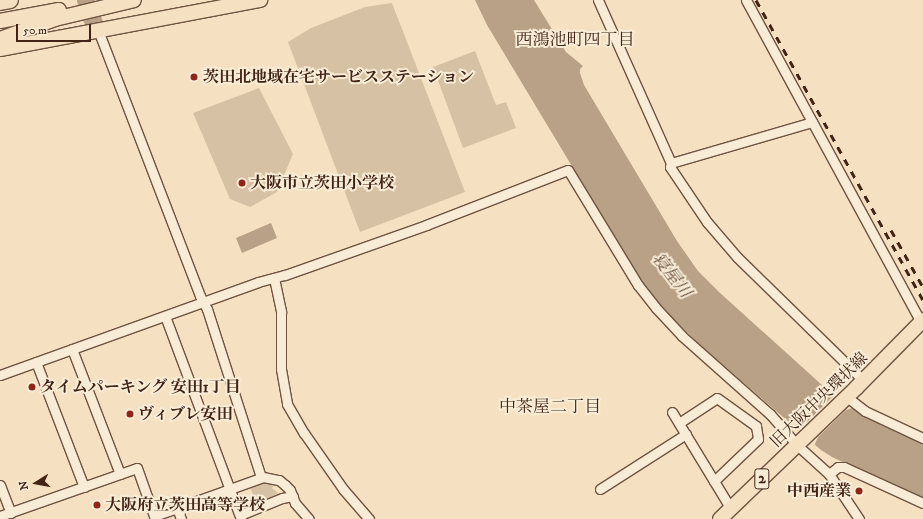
<!DOCTYPE html>
<meta charset="utf-8">
<style>
body{margin:0}
#map{position:relative;width:923px;height:519px;overflow:hidden;background:#f5e1c1;font-family:"IM FELL DW Pica","Noto Serif JP",serif}
div>[style]{position:absolute}
[style*='--x']{left:calc(var(--x)*1px);top:calc(var(--y)*1px);width:calc(var(--w)*1px);rotate:calc(var(--a)*1deg)}
.green>*{inset:0;background:#d7c1a4}
.water>*{inset:0;background:#b8a187}
.pier>*{inset:0;background:#f5e1c1}
.river>*{height:18px;margin:-9px;padding:0 9px;transform-origin:9px;border-radius:9px;background:#b8a187}
.roads{filter:drop-shadow(1px 0 #6f5341) drop-shadow(-1px 0 #6f5341) drop-shadow(0 1px #6f5341) drop-shadow(0 -1px #6f5341)}
.minor>*{height:9px;margin:-4.5px;padding:0 4.5px;transform-origin:4.5px;border-radius:4.5px;background:#f8ecd7}
.primary>*{height:14px;margin:-7px;padding:0 7px;transform-origin:7px;border-radius:7px;background:#f5e1c1}
.motorway>*{height:16px;margin:-8px;padding:0 8px;transform-origin:8px;border-radius:8px;background:#f5e1c1}
.rail>*{height:3px;margin-top:-1.5px;transform-origin:0;background:repeating-linear-gradient(90deg,#422416 0 7px,transparent 0 14px)}
.dots>*{width:11px;height:11px;translate:-50% -50%;box-sizing:border-box;border:2px solid #f8ecd7;border-radius:50%}
span{translate:-50% -50%;white-space:nowrap;text-align:center;line-height:1.15;-webkit-text-stroke:4px #f8ecd7;paint-order:stroke}
.shield-label span{padding:1px 3px;background:#f8ecd7;border:1px solid;border-radius:3px;-webkit-text-stroke-width:0}
.shield-label{font-size:15px;color:#422416;font-weight:700}
.poi-label{font-size:16px;color:#422416;font-weight:700}
.left{translate:0 -50%;text-align:left}
.right{translate:-100% -50%;text-align:right}
.street-label{font-size:16px;color:#422416}
.neighbourhood-label{font-size:17px;color:#422416}
.water-label{font-size:17px;color:#654a38;font-style:italic}
.north{position:absolute;left:16px;top:463px;width:40px;height:40px;-webkit-text-stroke:3px #f8ecd7;paint-order:stroke;rotate:259deg;font-size:11px;font-weight:700;line-height:16px;text-align:center;color:#422416}
.north::after{content:'';display:block;margin:auto;width:14px;height:18px;background:#422416;clip-path:polygon(50% 0,100% 100%,50% 72%,0 100%)}
.scale{position:absolute;left:16px;top:24px;width:75px;height:18px;box-sizing:border-box;border:2px solid #422416;border-top:0;padding-left:5px;font-size:12px;line-height:14px;white-space:nowrap;color:#422416;-webkit-text-stroke:3px #f8ecd7;paint-order:stroke}
</style>
<div id="map">
<div class="green">
<div style="clip-path:polygon(392px 3px,465px 192px,360px 232px,288px 42px,311px 28px,365px 7px)"></div>
<div style="clip-path:polygon(475px 51px,496px 105px,506px 102px,516px 128px,463px 148px,433px 67px)"></div>
<div style="clip-path:polygon(259px 88px,293px 154px,277px 192px,250px 207px,230px 199px,193px 113px)"></div>
<div style="clip-path:polygon(263px 479px,277px 482px,272px 488px,279px 494px,256px 503px,249px 484px)"></div>
</div>
<div class="water">
<div style="clip-path:polygon(475px 0,534px 0,566px 52px,583px 66px,580px 69px,580px 73px,584px 85px,677px 241px,698px 271px,719px 292px,833px 395px,855px 409px,923px 443px,923px 500px,832px 457px,821px 450px,700px 345px,660px 306px,639px 277px,614px 236px,487px 25px)"></div>
<div style="clip-path:polygon(271px 223px,277px 238px,242px 253px,236px 238px)"></div>
</div>
<div class="pier">
<div style="clip-path:polygon(825px 387px,830px 392px,792px 429px,788px 425px)"></div>
<div style="clip-path:polygon(835px 394px,855px 407px,846px 410px,818px 437px,814px 446px,796px 433px)"></div>
</div>
<div class="river">
<div style="--x:86;--y:0;--w:1;--a:90"></div>
<div style="--x:91;--y:15;--w:12;--a:70"></div>
</div>
<div class="roads">
<div class="minor">
<div style="--x:598;--y:0;--w:179;--a:65.9"></div>
<div style="--x:671;--y:163;--w:4;--a:104"></div>
<div style="--x:670;--y:167;--w:66;--a:56.1"></div>
<div style="--x:707;--y:222;--w:46;--a:49.4"></div>
<div style="--x:737;--y:257;--w:176;--a:44.3"></div>
<div style="--x:746;--y:0;--w:366;--a:61.5"></div>
<div style="--x:98;--y:30;--w:285;--a:69"></div>
<div style="--x:200;--y:296;--w:15;--a:62"></div>
<div style="--x:207;--y:309;--w:176;--a:72.2"></div>
<div style="--x:671;--y:163;--w:147;--a:-16.2"></div>
<div style="--x:274;--y:278;--w:35;--a:78"></div>
<div style="--x:281;--y:312;--w:57;--a:90"></div>
<div style="--x:281;--y:369;--w:36;--a:80"></div>
<div style="--x:287;--y:404;--w:34;--a:60"></div>
<div style="--x:304;--y:433;--w:68;--a:55.1"></div>
<div style="--x:343;--y:489;--w:40;--a:49"></div>
<div style="--x:165;--y:316;--w:217;--a:69.5"></div>
<div style="--x:72;--y:349;--w:134;--a:69"></div>
<div style="--x:36;--y:362;--w:134;--a:69"></div>
<div style="--x:0;--y:375;--w:274;--a:-19.8"></div>
<div style="--x:258;--y:282;--w:28;--a:-15"></div>
<div style="--x:285;--y:275;--w:150;--a:-19.5"></div>
<div style="--x:426;--y:225;--w:152;--a:-21.2"></div>
<div style="--x:568;--y:170;--w:135;--a:58.7"></div>
<div style="--x:638;--y:285;--w:29;--a:52"></div>
<div style="--x:656;--y:308;--w:38;--a:47"></div>
<div style="--x:682;--y:336;--w:118;--a:41.6"></div>
<div style="--x:770;--y:414;--w:41;--a:48.9"></div>
<div style="--x:797;--y:445;--w:43;--a:42.2"></div>
<div style="--x:829;--y:474;--w:54;--a:56.3"></div>
<div style="--x:847;--y:397;--w:23;--a:38"></div>
<div style="--x:865;--y:411;--w:64;--a:25"></div>
<div style="--x:672;--y:412;--w:114;--a:58.7"></div>
<div style="--x:679;--y:423;--w:45;--a:-33.3"></div>
<div style="--x:717;--y:398;--w:48;--a:35.7"></div>
<div style="--x:756;--y:426;--w:13;--a:81"></div>
<div style="--x:758;--y:439;--w:61;--a:136.3"></div>
<div style="--x:829;--y:474;--w:11;--a:-38"></div>
<div style="--x:838;--y:467;--w:6;--a:0"></div>
<div style="--x:844;--y:467;--w:87;--a:24.5"></div>
<div style="--x:0;--y:485;--w:30;--a:69"></div>
<div style="--x:600;--y:489;--w:102;--a:-32.6"></div>
<div style="--x:177;--y:508;--w:91;--a:-19.8"></div>
<div style="--x:263;--y:477;--w:16;--a:11"></div>
<div style="--x:279;--y:480;--w:8;--a:40"></div>
<div style="--x:285;--y:485;--w:7;--a:45"></div>
<div style="--x:290;--y:490;--w:14;--a:69"></div>
<div style="--x:295;--y:503;--w:21;--a:49"></div>
<div style="--x:240;--y:515;--w:45;--a:-22"></div>
<div style="--x:282;--y:498;--w:11;--a:-10"></div>
<div style="--x:0;--y:516;--w:145;--a:-19.3"></div>
<div style="--x:137;--y:468;--w:51;--a:70.5"></div>
<div style="--x:154;--y:516;--w:24;--a:-19"></div>
<div style="--x:177;--y:508;--w:12;--a:70"></div>
</div>
<div class="primary">
<div style="--x:0;--y:21;--w:60;--a:-10.6"></div>
<div style="--x:0;--y:39;--w:59;--a:-20"></div>
<div style="--x:55;--y:19;--w:81;--a:-13.5"></div>
<div style="--x:0;--y:49;--w:265;--a:-10.7"></div>
<div style="--x:720;--y:519;--w:190;--a:-43.9"></div>
<div style="--x:857;--y:387;--w:94;--a:-45.4"></div>
</div>
<div class="motorway">
<div style="--x:0;--y:2;--w:10;--a:-11"></div>
</div>
</div>
<div class="rail">
<div style="--x:756;--y:0;--w:343;--a:60.9"></div>
<div style="--x:891;--y:230;--w:65;--a:60.7"></div>
</div>
<div class="dots">
<div style="left:194px;top:77px;background:#8f2418"></div>
<div style="left:242px;top:183px;background:#8f2418"></div>
<div style="left:32px;top:387px;background:#8f2418"></div>
<div style="left:130px;top:414px;background:#8f2418"></div>
<div style="left:859px;top:491px;background:#8f2418"></div>
<div style="left:97px;top:505px;background:#8f2418"></div>
</div>
<div class="shield-label">
<span style="left:762px;top:479px">2</span>
</div>
<div class="poi-label">
<span class="left" style="left:203px;top:77px">茨田北地域在宅サービスステーション</span>
<span class="left" style="left:250px;top:183px">大阪市立茨田小学校</span>
<span class="left" style="left:40px;top:387px">タイムパーキング 安田1丁目</span>
<span class="left" style="left:138px;top:414px">ヴィブレ安田</span>
<span class="right" style="left:851px;top:491px">中西産業</span>
<span class="left" style="left:105px;top:505px">大阪府立茨田高等学校</span>
</div>
<div class="street-label">
<span style="left:819px;top:400px;rotate:-44deg">旧大阪中央環状線</span>
</div>
<div class="neighbourhood-label">
<span style="left:575px;top:41px">西鴻池町四丁目</span>
<span style="left:550px;top:408px">中茶屋二丁目</span>
</div>
<div class="water-label">
<span style="left:671px;top:276px;rotate:52deg">寝屋川</span>
</div>
<div class="north">N</div>
<div class="scale">50 m</div>
</div>
